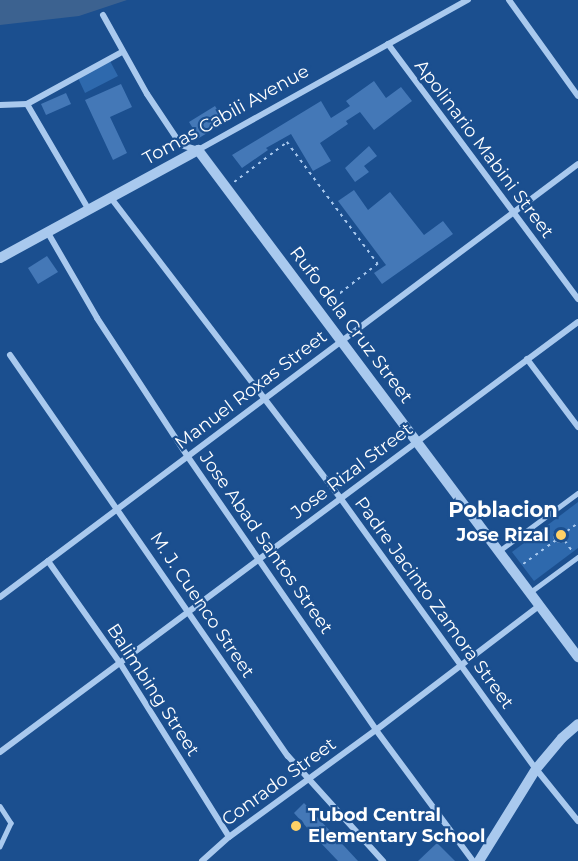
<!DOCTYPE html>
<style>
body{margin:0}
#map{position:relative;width:578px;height:861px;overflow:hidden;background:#1b4f8f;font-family:Montserrat,sans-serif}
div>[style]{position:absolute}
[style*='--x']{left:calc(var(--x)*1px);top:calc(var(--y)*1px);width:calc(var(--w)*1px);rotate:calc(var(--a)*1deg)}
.green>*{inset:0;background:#2e69ad}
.water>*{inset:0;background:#3c6290}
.building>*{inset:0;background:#4478b7}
.path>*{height:1.5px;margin-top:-0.75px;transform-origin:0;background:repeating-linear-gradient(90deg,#a9c9ee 0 3px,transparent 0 7.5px)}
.path>.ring{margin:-0.75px;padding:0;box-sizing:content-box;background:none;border:1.5px solid #a9c9ee;border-radius:50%}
.service>*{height:4.5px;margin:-2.25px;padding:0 2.25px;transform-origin:2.25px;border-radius:2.25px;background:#a9c9ee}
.minor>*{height:6px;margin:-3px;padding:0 3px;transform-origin:3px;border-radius:3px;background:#a9c9ee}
.tertiary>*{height:10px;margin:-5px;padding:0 5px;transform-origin:5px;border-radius:5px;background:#a9c9ee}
.dots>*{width:16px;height:16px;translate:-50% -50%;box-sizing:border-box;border:3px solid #1b4f8f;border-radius:50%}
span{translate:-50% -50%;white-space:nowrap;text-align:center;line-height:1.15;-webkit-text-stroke:4.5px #1b4f8f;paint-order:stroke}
.street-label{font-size:18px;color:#fff}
.poi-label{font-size:18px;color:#fff;font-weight:700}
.right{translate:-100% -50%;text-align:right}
.left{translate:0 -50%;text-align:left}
.quarter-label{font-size:21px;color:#fff;font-weight:700}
</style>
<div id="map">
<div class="green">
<div style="clip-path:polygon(110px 61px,118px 76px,85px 93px,78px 78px)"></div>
<div style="clip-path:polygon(578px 502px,578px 548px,534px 581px,512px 552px)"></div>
</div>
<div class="water">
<div style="clip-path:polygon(0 0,127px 0,79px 16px,0 25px)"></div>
</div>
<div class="building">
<div style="clip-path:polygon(374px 81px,386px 98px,401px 87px,412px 101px,374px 130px,360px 112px,346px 121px,348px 124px,320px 143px,331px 161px,313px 171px,291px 134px,266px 148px,268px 150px,242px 168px,232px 155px,321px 101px,331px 118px,350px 106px,346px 101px)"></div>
<div style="clip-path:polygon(121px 84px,132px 107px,110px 117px,127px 153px,113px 160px,85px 100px)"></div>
<div style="clip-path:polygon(66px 93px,71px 104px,46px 115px,41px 104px)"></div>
<div style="clip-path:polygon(215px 106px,225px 122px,199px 138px,189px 122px)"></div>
<div style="clip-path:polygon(369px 146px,377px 156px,364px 166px,369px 172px,355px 182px,345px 168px)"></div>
<div style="clip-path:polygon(354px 190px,368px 210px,390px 192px,424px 235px,443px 221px,453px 234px,382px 284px,374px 273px,386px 265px,338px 201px)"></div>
<div style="clip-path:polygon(47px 256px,58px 272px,38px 284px,28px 268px)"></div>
<div style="clip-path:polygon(304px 803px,332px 833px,358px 861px,338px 861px,318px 840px,294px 813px)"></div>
<div style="clip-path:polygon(437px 843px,455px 861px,418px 861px)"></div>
</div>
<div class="path">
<div style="--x:234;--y:182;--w:66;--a:-37"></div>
<div style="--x:287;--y:142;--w:152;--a:53.3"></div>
<div style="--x:378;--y:264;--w:63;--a:142"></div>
<div class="ring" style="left:554px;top:529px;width:12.5px;height:12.5px"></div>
<div style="--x:567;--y:531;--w:14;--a:-36"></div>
<div style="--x:565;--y:541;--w:14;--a:54"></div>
<div style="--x:523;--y:564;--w:41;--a:-36"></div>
</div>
<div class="service">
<div style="--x:499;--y:551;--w:98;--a:-36.3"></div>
<div style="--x:529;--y:593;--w:61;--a:-36.3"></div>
<div style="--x:0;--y:806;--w:20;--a:57"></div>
<div style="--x:11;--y:823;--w:26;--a:115"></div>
</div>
<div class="minor">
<div style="--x:509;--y:0;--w:118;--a:54.3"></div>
<div style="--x:103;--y:15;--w:90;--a:60.9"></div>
<div style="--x:147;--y:94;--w:61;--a:56.3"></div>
<div style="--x:181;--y:145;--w:18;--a:16"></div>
<div style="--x:198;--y:150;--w:309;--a:-29.1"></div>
<div style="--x:388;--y:44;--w:318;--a:53.3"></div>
<div style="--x:27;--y:104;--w:123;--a:59.7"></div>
<div style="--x:0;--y:105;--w:27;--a:-2"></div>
<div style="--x:27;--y:104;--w:108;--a:-28.7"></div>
<div style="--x:111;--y:198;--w:379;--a:52.6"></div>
<div style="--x:341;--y:499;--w:333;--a:54.2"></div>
<div style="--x:536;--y:769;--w:67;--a:51.1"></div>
<div style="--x:48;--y:233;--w:98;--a:60"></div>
<div style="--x:97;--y:318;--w:166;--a:56.8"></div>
<div style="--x:188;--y:457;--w:331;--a:55.4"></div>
<div style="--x:376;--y:730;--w:163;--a:53.5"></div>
<div style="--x:10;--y:355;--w:488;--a:55.3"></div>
<div style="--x:288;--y:756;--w:142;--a:47.9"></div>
<div style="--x:527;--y:359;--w:85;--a:53.1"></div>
<div style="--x:48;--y:561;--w:125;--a:54.8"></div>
<div style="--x:120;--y:663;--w:205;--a:57.9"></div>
<div style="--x:0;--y:597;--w:722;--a:-36.84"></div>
<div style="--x:0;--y:752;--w:720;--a:-36.65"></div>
<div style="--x:202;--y:861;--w:36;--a:-42"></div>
<div style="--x:229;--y:837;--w:182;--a:-36.1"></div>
<div style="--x:376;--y:730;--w:205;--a:-37.3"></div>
</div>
<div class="tertiary">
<div style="--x:0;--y:258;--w:226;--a:-28.6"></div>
<div style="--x:198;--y:150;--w:634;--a:53.15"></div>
<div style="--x:479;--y:861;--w:108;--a:-58.2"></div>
<div style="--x:536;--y:769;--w:40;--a:-50"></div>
<div style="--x:562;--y:738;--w:21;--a:-41"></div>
</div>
<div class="dots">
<div style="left:561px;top:535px;background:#ffd166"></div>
<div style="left:296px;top:826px;background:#ffd166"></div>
</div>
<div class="street-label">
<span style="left:226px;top:115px;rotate:-29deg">Tomas Cabili Avenue</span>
<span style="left:484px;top:149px;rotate:53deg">Apolinario Mabini Street</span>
<span style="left:351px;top:325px;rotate:53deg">Rufo dela Cruz Street</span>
<span style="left:251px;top:390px;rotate:-37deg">Manuel Roxas Street</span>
<span style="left:352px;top:471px;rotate:-37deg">Jose Rizal Street</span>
<span style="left:266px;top:543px;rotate:55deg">Jose Abad Santos Street</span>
<span style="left:434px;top:603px;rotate:54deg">Padre Jacinto Zamora Street</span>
<span style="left:202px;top:605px;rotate:56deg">M. J. Cuenco Street</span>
<span style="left:153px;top:690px;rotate:57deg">Balimbing Street</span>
<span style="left:279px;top:782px;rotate:-36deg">Conrado Street</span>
</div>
<div class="poi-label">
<span class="right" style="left:549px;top:535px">Jose Rizal</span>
<span class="left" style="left:308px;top:826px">Tubod Central<br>Elementary School</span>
</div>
<div class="quarter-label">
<span style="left:503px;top:510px">Poblacion</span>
</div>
</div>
